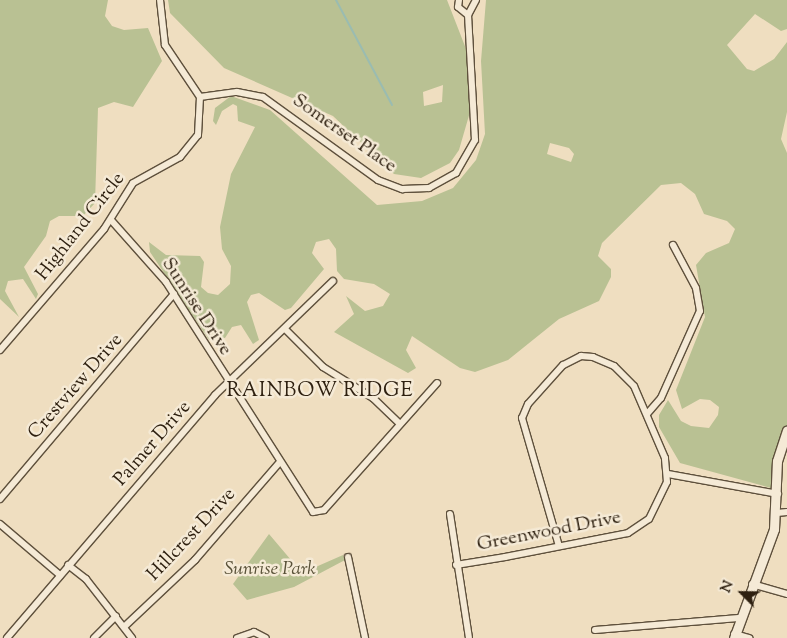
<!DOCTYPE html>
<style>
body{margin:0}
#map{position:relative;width:787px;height:638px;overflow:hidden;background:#efdec0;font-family:"Sorts Mill Goudy",serif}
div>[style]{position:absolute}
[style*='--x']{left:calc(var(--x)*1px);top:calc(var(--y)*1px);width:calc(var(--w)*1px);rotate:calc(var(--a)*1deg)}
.green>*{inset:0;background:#b9c193}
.stream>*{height:2px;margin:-1px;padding:0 1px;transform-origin:1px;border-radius:1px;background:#9abcb1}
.roads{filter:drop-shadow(1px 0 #5e503c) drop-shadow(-1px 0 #5e503c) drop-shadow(0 1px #5e503c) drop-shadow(0 -1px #5e503c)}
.street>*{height:6px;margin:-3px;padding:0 3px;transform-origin:3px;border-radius:3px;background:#f5ead6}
.secondary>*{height:9px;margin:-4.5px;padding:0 4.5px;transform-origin:4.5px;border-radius:4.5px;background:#f5ead6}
span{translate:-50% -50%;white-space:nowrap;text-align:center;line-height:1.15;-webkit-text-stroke:5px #f5ead6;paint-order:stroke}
.street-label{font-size:19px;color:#2e2010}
.park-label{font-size:19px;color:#585037;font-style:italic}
.neighbourhood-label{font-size:20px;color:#2e2010;letter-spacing:1px}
.north{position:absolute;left:717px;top:568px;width:50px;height:50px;-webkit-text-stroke:4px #f5ead6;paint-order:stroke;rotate:293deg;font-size:14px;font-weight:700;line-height:20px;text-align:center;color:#2e2010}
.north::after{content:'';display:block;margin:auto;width:18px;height:22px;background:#2e2010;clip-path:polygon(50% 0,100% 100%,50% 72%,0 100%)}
</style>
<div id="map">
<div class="green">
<div style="clip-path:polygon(0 0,108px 0,105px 16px,112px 26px,124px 30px,148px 28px,162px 61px,133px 107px,114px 102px,98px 108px,95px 203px,83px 216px,59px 216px,50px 221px,46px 236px,24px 267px,38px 294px,36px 299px,23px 279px,8px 281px,5px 291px,19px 317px,0 299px)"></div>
<div style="clip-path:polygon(evenodd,168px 0,447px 0,468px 54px,470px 112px,459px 150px,450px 163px,421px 178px,394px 174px,333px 116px,224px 68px,170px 13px,168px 0,443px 85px,442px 102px,424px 106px,423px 92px,443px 85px)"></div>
<div style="clip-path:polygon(evenodd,486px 0,787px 0,787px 29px,781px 31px,755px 14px,727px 45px,747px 69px,754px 71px,774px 59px,787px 42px,787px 112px,781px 139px,787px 153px,787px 446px,781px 457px,780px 481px,771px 488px,680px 463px,659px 427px,659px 415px,668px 400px,681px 421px,691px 426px,709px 428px,718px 415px,719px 407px,710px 400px,700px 399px,682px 409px,676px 390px,705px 317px,696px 265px,706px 253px,729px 243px,735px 229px,727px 221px,704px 214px,695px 194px,681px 183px,661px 185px,602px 243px,598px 256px,611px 269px,611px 277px,599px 301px,559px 319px,508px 360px,475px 372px,460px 368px,412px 336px,406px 350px,416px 368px,408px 373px,334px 332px,354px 314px,346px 296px,365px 311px,383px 306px,390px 294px,374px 284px,344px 279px,337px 271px,336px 249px,329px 239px,316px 242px,312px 253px,324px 269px,291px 308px,285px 310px,259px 293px,251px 295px,247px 302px,259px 340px,253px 344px,241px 325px,232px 327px,225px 338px,209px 340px,150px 252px,149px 242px,166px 255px,200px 256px,204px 262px,201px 287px,208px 293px,218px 295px,230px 284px,231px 266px,222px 249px,220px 227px,231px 174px,255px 127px,238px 121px,237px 106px,233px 104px,222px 111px,216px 125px,213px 121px,215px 108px,231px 96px,270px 110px,377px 205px,422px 201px,453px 188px,476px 160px,485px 134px,481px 61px,486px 0,550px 143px,569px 148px,574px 154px,571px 162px,547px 154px,550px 143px)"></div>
<div style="clip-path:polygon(269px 534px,302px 573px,343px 555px,345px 560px,294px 587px,247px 600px,233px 584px)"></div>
</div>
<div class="stream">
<div style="--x:336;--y:0;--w:119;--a:61.9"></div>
</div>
<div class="roads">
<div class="street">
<div style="--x:459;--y:0;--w:7;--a:98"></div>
<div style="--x:458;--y:7;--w:13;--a:39"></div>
<div style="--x:468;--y:15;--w:17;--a:-62"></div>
<div style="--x:200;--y:97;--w:37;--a:-8"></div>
<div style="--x:237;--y:92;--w:26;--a:11"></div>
<div style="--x:263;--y:97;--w:142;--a:35.8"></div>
<div style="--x:378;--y:180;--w:26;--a:21"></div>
<div style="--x:402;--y:189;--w:27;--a:-2"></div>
<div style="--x:429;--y:188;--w:31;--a:-29"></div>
<div style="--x:456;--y:173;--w:38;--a:-60"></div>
<div style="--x:475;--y:140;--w:125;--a:-93.2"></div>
<div style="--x:111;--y:220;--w:83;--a:48.4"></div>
<div style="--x:166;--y:282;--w:273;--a:57.4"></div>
<div style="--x:313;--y:512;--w:11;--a:-10"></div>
<div style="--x:324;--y:510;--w:170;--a:-48.3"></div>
<div style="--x:285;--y:329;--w:54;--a:45"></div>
<div style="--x:323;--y:367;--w:59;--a:31.8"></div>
<div style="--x:373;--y:398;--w:37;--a:44"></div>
<div style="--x:0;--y:350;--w:160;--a:-49.3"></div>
<div style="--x:104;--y:229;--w:54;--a:-57.8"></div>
<div style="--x:133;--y:183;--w:54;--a:-29"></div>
<div style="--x:180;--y:157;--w:28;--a:-51"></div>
<div style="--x:198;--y:135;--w:38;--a:-87"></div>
<div style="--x:200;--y:97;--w:63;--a:-123.9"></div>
<div style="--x:165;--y:45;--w:45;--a:-96.3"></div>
<div style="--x:647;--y:414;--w:21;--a:-49"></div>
<div style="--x:661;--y:398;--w:95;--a:-65.9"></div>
<div style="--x:700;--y:311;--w:23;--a:-100"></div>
<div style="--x:696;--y:288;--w:49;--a:-118.1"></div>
<div style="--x:668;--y:474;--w:112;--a:10.3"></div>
<div style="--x:0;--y:499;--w:269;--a:-49.7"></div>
<div style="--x:777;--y:513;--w:10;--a:-6"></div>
<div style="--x:450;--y:514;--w:125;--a:81.3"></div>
<div style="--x:0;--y:524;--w:79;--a:40.4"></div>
<div style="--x:348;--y:557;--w:83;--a:78.1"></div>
<div style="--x:68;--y:565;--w:23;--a:38"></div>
<div style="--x:86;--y:579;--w:75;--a:52.1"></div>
<div style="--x:456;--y:565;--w:50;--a:-9.3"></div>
<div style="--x:505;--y:557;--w:125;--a:-11"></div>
<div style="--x:628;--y:533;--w:25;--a:-34"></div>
<div style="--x:649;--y:519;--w:41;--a:-64.1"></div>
<div style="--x:667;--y:482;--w:24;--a:-95"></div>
<div style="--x:665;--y:458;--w:78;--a:-113.3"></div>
<div style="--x:634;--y:386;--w:28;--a:-135"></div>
<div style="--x:614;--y:366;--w:23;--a:-157"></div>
<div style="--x:593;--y:357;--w:12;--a:-175"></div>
<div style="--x:581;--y:356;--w:20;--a:153"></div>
<div style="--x:563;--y:365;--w:52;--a:131.9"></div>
<div style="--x:528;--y:404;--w:15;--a:113"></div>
<div style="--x:522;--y:418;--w:133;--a:73.9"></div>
<div style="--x:752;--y:584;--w:36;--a:16"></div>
<div style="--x:124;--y:627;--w:98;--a:-43.3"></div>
<div style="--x:195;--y:560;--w:130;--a:-49.1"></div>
<div style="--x:595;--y:630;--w:144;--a:-4.8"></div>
<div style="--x:734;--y:634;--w:16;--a:15"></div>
<div style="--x:7;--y:638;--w:320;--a:-49.4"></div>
<div style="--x:215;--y:395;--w:164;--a:-44"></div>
<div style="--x:94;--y:638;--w:31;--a:-45"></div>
<div style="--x:237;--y:638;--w:18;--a:-19"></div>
<div style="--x:254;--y:632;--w:13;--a:27"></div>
</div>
<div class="secondary">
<div style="--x:734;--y:638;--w:116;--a:-69.8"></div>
<div style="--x:774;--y:529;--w:68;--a:-87.5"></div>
<div style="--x:777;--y:461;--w:32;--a:-72"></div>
</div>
</div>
<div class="street-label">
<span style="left:344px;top:134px;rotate:35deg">Somerset Place</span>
<span style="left:81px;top:227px;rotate:-52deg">Highland Circle</span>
<span style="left:196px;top:307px;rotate:57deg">Sunrise Drive</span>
<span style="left:76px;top:387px;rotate:-49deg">Crestview Drive</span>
<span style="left:153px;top:444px;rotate:-49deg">Palmer Drive</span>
<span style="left:549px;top:532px;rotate:-11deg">Greenwood Drive</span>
<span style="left:192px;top:535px;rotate:-47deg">Hillcrest Drive</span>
</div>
<div class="park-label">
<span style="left:270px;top:570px">Sunrise Park</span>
</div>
<div class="neighbourhood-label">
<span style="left:320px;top:391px">RAINBOW RIDGE</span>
</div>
<div class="north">N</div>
</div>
